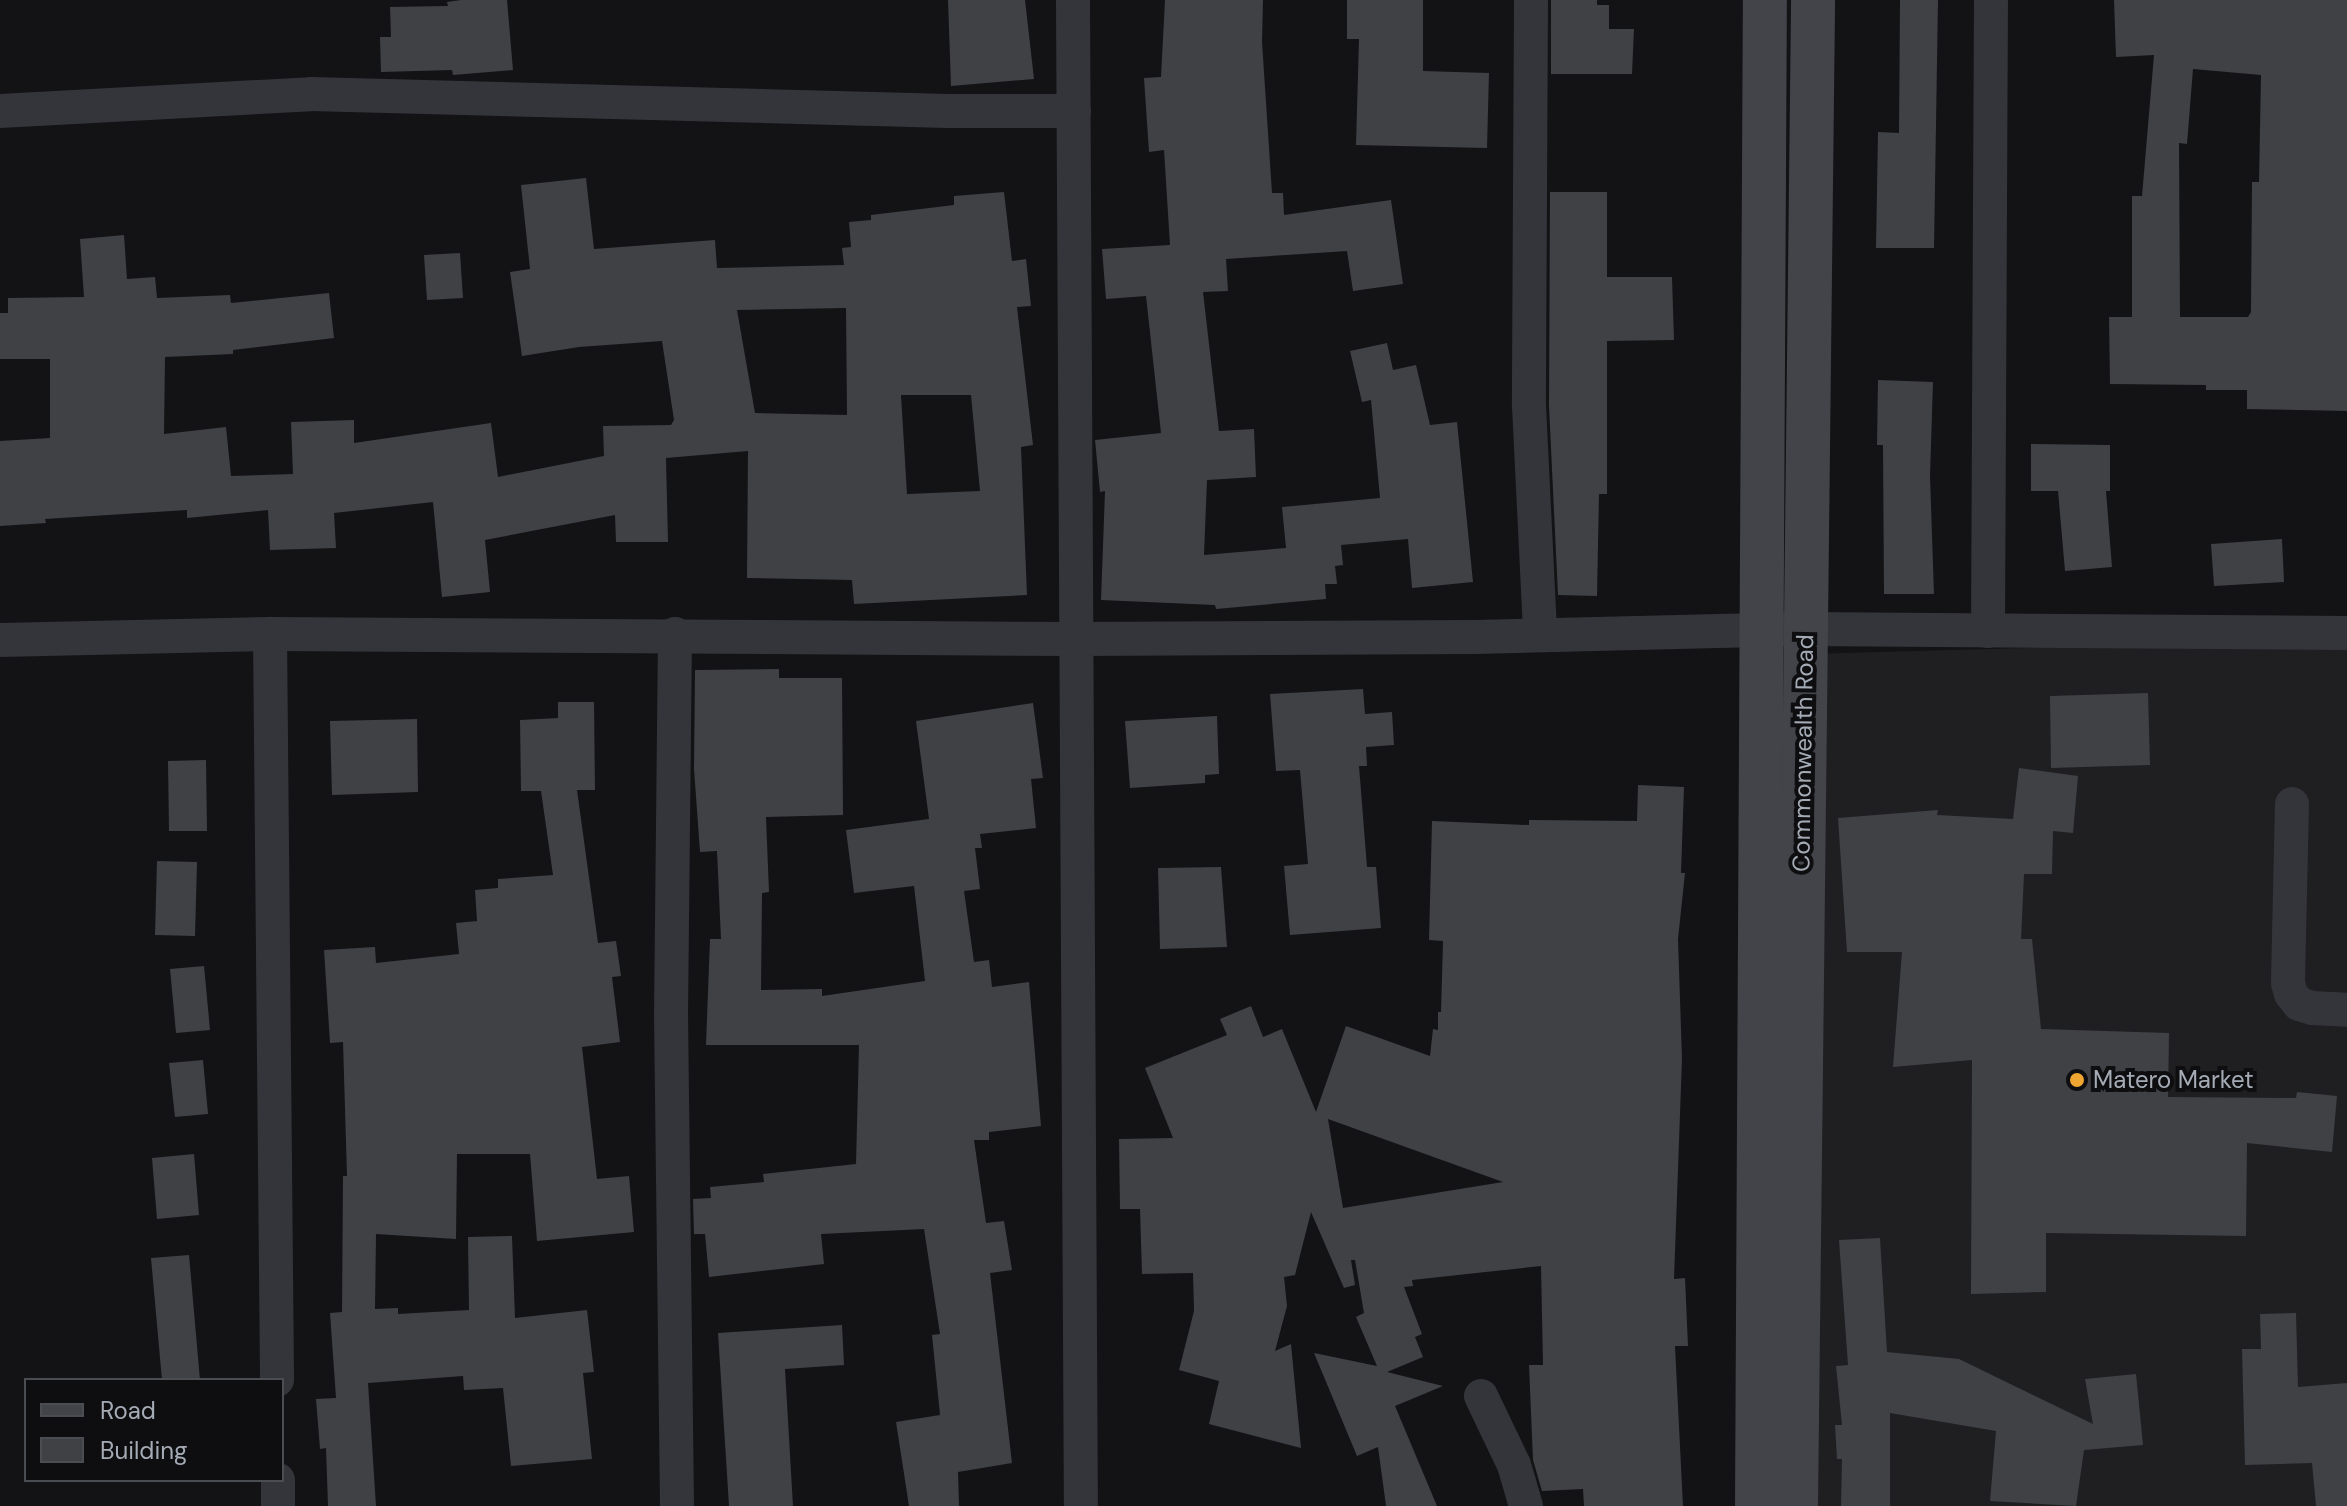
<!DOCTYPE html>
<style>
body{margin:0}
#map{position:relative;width:2347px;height:1506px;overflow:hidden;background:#131315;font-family:"DM Sans",sans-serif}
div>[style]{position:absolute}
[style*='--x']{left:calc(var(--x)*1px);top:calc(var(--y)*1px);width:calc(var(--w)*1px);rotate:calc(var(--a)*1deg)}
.built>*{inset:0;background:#1f1f22}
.building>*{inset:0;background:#3f4145}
.minor>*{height:34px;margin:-17px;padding:0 17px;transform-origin:17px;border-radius:17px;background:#34353a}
.secondary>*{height:44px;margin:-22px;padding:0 22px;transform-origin:22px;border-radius:22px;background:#42444a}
.dots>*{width:22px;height:22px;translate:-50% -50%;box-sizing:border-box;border:4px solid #0e0e10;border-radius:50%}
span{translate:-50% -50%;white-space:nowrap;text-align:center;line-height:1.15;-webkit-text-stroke:8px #0e0e10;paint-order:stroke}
.street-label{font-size:24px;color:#a5abb5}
.poi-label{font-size:24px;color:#a5abb5}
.left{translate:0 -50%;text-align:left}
.legend{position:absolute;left:24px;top:1378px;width:260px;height:104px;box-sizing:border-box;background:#0e0e10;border:2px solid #4a4d52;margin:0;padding:10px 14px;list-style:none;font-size:24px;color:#a5abb5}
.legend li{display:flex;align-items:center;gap:16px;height:40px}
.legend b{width:40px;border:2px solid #4a4d52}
</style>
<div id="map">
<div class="built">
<div style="clip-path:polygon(2347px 639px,2347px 1506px,1807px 1506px,1807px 654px)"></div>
</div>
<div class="building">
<div style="clip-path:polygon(461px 0,507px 0,513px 70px,453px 75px,452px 70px,381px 72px,380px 37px,391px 37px,390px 7px,448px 6px,447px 2px)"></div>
<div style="clip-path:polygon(948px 0,1025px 0,1034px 79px,951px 86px)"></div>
<div style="clip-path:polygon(1165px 0,1263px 0,1262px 42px,1272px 193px,1283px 193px,1284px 215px,1391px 200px,1403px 284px,1353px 291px,1347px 251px,1226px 259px,1228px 291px,1203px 292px,1219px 431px,1254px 429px,1256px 477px,1207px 480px,1204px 555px,1286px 548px,1282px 507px,1380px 498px,1371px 400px,1362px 402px,1350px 351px,1387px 343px,1393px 370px,1416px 365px,1430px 425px,1457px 422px,1473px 582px,1412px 588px,1408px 539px,1341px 545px,1343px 565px,1335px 566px,1337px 584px,1325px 584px,1326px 599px,1216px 609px,1215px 605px,1101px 600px,1105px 491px,1100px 492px,1095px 440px,1161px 433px,1146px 296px,1106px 299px,1102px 249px,1170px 245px,1164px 150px,1149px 152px,1144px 78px,1161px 77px)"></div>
<div style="clip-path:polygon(1347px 0,1423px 0,1423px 71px,1489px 73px,1487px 148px,1356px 145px,1359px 39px,1347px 39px)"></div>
<div style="clip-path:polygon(1551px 0,1597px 0,1597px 5px,1609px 5px,1609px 29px,1634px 29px,1632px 74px,1551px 74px)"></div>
<div style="clip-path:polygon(1900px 0,1938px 0,1934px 248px,1876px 248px,1878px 132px,1899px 133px)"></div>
<div style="clip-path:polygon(evenodd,2114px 0,2347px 0,2347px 411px,2247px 409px,2247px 390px,2206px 390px,2206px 385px,2110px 384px,2109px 317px,2132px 317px,2132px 196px,2142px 196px,2154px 55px,2116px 57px,2114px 0,2193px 69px,2261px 75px,2259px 182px,2252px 182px,2251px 312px,2248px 317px,2180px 317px,2179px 143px,2187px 144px,2193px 69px)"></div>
<div style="clip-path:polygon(evenodd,586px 178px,594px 249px,715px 240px,717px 268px,844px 265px,842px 248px,851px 247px,849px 222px,871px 220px,871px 215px,954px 205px,954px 196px,1004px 192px,1012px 261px,1026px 259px,1031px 306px,1017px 307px,1033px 445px,1021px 447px,1027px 595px,854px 604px,852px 580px,747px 578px,748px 451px,666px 458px,668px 542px,616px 542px,615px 515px,485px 540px,490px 592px,442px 597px,433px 502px,334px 513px,336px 548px,270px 550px,268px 510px,187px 518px,187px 510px,45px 519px,46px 523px,0 526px,0 441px,50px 438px,50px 359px,0 359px,0 313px,8px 313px,8px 298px,84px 297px,80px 239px,124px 235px,127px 279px,155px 277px,157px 298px,230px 295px,231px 303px,329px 293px,334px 338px,233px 350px,233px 354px,165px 357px,164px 434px,226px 427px,231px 476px,293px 474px,291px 422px,354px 420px,354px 443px,491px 423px,498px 477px,604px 456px,603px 426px,671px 425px,674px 420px,662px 341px,579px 347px,522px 356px,510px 272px,530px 269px,521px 185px,586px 178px,846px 308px,847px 415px,755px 413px,737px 310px,846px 308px,586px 178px,901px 395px,971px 395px,980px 491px,907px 494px,901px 395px)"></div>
<div style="clip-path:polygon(1550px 192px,1607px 192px,1607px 277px,1672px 277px,1674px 340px,1607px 341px,1607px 494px,1599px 494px,1597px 596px,1558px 595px,1549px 406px)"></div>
<div style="clip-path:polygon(460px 253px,463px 298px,427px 300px,424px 255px)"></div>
<div style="clip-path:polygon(1878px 380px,1933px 382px,1930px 476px,1934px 594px,1884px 594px,1883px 445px,1877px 445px)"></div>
<div style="clip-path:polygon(2031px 444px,2110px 445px,2110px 491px,2106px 491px,2112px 567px,2065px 571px,2058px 491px,2031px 491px)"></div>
<div style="clip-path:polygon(2282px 539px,2284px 582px,2214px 586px,2211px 544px)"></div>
<div style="clip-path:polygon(779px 669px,779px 678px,842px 678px,843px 815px,766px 817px,769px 892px,762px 893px,761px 990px,822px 989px,822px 996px,925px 981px,914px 886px,854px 893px,846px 830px,929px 819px,916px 721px,1033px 703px,1043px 778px,1031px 779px,1036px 828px,980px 834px,982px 848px,975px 848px,980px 889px,964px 891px,974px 962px,989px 960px,992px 987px,1029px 982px,1041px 1126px,989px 1132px,989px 1140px,974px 1140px,986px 1223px,1004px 1221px,1012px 1270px,990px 1273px,1012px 1463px,958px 1472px,959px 1506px,909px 1506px,896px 1422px,940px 1415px,932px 1335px,940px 1334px,924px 1229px,821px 1234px,824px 1264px,709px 1277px,705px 1234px,694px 1234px,693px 1199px,711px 1198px,710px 1187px,764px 1182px,763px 1174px,856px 1164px,859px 1045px,706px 1045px,710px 939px,721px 939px,717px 851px,700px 852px,694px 769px,695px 670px)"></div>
<div style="clip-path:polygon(1363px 689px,1365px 714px,1392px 712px,1394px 745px,1366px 747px,1367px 766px,1359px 766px,1367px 867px,1376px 867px,1381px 928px,1290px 935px,1284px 866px,1308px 864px,1300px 770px,1276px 771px,1270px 694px)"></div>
<div style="clip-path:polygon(2148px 693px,2150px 765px,2051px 768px,2050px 696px)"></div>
<div style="clip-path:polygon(558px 702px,594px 702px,595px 790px,577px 790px,598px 943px,616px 941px,621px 976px,612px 977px,620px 1042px,582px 1047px,597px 1179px,629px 1176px,634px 1232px,537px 1241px,530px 1154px,457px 1154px,456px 1239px,376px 1234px,375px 1309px,398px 1308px,398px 1314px,469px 1310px,468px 1237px,512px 1236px,515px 1318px,587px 1310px,594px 1372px,583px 1373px,592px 1459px,511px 1466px,503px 1388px,464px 1390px,463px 1376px,368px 1383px,376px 1506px,328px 1506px,326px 1448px,320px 1449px,316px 1399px,336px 1398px,330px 1313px,342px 1312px,343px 1176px,347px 1176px,343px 1042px,330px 1043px,324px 950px,375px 947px,376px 963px,459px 954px,456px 923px,477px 921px,475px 890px,498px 888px,498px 879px,553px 875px,541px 791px,521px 791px,520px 720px,558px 718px)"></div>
<div style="clip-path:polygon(1217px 716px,1219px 774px,1205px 775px,1205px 783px,1130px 788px,1125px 721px)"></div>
<div style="clip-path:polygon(417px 719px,418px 792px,332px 795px,330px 721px)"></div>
<div style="clip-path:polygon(206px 760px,207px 831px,169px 831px,168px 761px)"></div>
<div style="clip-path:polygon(2019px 768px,2078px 776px,2073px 833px,2053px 831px,2052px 874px,2024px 874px,2021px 939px,2032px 939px,2041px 1029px,2169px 1033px,2168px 1097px,2296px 1098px,2297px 1092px,2337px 1096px,2332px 1152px,2247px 1143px,2246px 1236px,2046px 1233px,2046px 1292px,1971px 1294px,1972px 1060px,1893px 1067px,1902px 952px,1847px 952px,1838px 818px,1938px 810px,1937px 815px,2013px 819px)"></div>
<div style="clip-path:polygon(evenodd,1638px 785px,1684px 787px,1681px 873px,1685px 873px,1678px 939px,1682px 1059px,1674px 1279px,1685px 1278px,1688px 1346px,1675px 1346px,1683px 1506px,1584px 1506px,1583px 1489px,1542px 1491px,1533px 1460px,1529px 1365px,1543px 1365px,1541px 1266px,1412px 1280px,1413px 1286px,1404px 1287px,1422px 1334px,1415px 1337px,1423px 1357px,1387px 1372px,1443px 1386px,1395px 1406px,1437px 1506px,1386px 1506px,1378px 1447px,1357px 1456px,1314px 1353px,1377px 1366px,1356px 1317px,1364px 1313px,1355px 1260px,1351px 1260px,1355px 1285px,1344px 1288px,1311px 1212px,1295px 1275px,1284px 1277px,1287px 1306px,1275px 1351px,1291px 1344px,1301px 1448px,1209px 1424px,1219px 1381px,1179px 1370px,1194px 1311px,1193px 1273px,1142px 1274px,1140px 1209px,1120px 1209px,1119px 1139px,1173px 1138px,1145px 1068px,1227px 1035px,1220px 1019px,1251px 1006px,1263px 1037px,1282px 1029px,1316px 1112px,1346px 1026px,1430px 1056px,1433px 1029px,1438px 1030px,1438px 1012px,1441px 1012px,1443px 941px,1429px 940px,1432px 821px,1529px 825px,1529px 820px,1637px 821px,1638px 785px,1328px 1119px,1503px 1182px,1343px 1208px,1328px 1119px)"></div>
<div style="clip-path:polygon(157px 861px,197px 862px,195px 936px,155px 935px)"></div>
<div style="clip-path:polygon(1221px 867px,1227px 947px,1160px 949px,1158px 868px)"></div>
<div style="clip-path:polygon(204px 966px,210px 1030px,176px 1033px,170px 969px)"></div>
<div style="clip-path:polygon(203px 1060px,208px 1114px,175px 1117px,169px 1063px)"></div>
<div style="clip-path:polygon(194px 1154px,199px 1215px,157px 1219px,152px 1158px)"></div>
<div style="clip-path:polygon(1880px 1238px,1887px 1352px,1959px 1359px,2093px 1424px,2085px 1379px,2136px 1374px,2143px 1445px,2084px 1450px,2076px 1506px,1990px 1501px,1996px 1431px,1890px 1413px,1890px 1506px,1841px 1506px,1842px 1459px,1837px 1459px,1835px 1425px,1842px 1425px,1836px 1366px,1848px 1365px,1839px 1240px)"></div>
<div style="clip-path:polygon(189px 1255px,200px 1380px,162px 1380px,151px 1258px)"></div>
<div style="clip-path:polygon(2296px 1313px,2298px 1387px,2347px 1383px,2347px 1506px,2316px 1506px,2312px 1463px,2245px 1465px,2242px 1349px,2261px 1349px,2260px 1314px)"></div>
<div style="clip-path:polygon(842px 1325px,844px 1365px,785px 1369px,793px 1506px,729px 1506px,718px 1333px)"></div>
</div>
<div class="minor">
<div style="--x:1073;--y:0;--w:1506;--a:89.7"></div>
<div style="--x:1531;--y:0;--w:406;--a:90.3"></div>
<div style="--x:1529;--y:406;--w:229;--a:87.2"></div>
<div style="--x:0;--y:111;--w:311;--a:-3.1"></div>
<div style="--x:311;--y:94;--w:637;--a:1.53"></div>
<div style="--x:948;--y:111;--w:126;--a:0"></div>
<div style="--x:1988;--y:631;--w:631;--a:-89.73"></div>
<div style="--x:270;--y:634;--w:746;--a:89.46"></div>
<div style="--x:675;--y:634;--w:380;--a:90.6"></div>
<div style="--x:671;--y:1014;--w:492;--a:89.3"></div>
<div style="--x:0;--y:640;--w:270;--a:-1.3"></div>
<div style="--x:270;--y:634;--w:805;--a:0.36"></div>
<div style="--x:1075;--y:639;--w:400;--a:-0.3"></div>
<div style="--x:1475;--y:637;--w:329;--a:-1.4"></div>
<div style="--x:1804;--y:629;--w:543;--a:0.42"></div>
<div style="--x:2292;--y:804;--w:179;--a:91.3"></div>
<div style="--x:2288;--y:983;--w:11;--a:75"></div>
<div style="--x:2291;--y:994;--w:13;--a:51"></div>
<div style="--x:2299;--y:1004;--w:14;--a:17"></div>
<div style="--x:2312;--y:1008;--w:35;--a:3"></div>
<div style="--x:1481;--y:1396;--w:76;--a:64.4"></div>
<div style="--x:1514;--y:1465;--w:43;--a:73.7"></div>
<div style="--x:278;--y:1480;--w:26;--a:90"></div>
</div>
<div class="secondary">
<div style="--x:1757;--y:1506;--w:1506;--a:-89.7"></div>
<div style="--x:1796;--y:1506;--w:1506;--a:-89.35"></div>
</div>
<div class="dots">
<div style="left:2077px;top:1080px;background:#efa531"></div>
</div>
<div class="street-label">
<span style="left:1803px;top:753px;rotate:-89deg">Commonwealth Road</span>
</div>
<div class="poi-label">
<span class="left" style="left:2093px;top:1080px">Matero Market</span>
</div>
<ul class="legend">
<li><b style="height:10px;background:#42444a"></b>Road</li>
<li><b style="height:22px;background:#3f4145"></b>Building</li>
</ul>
</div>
